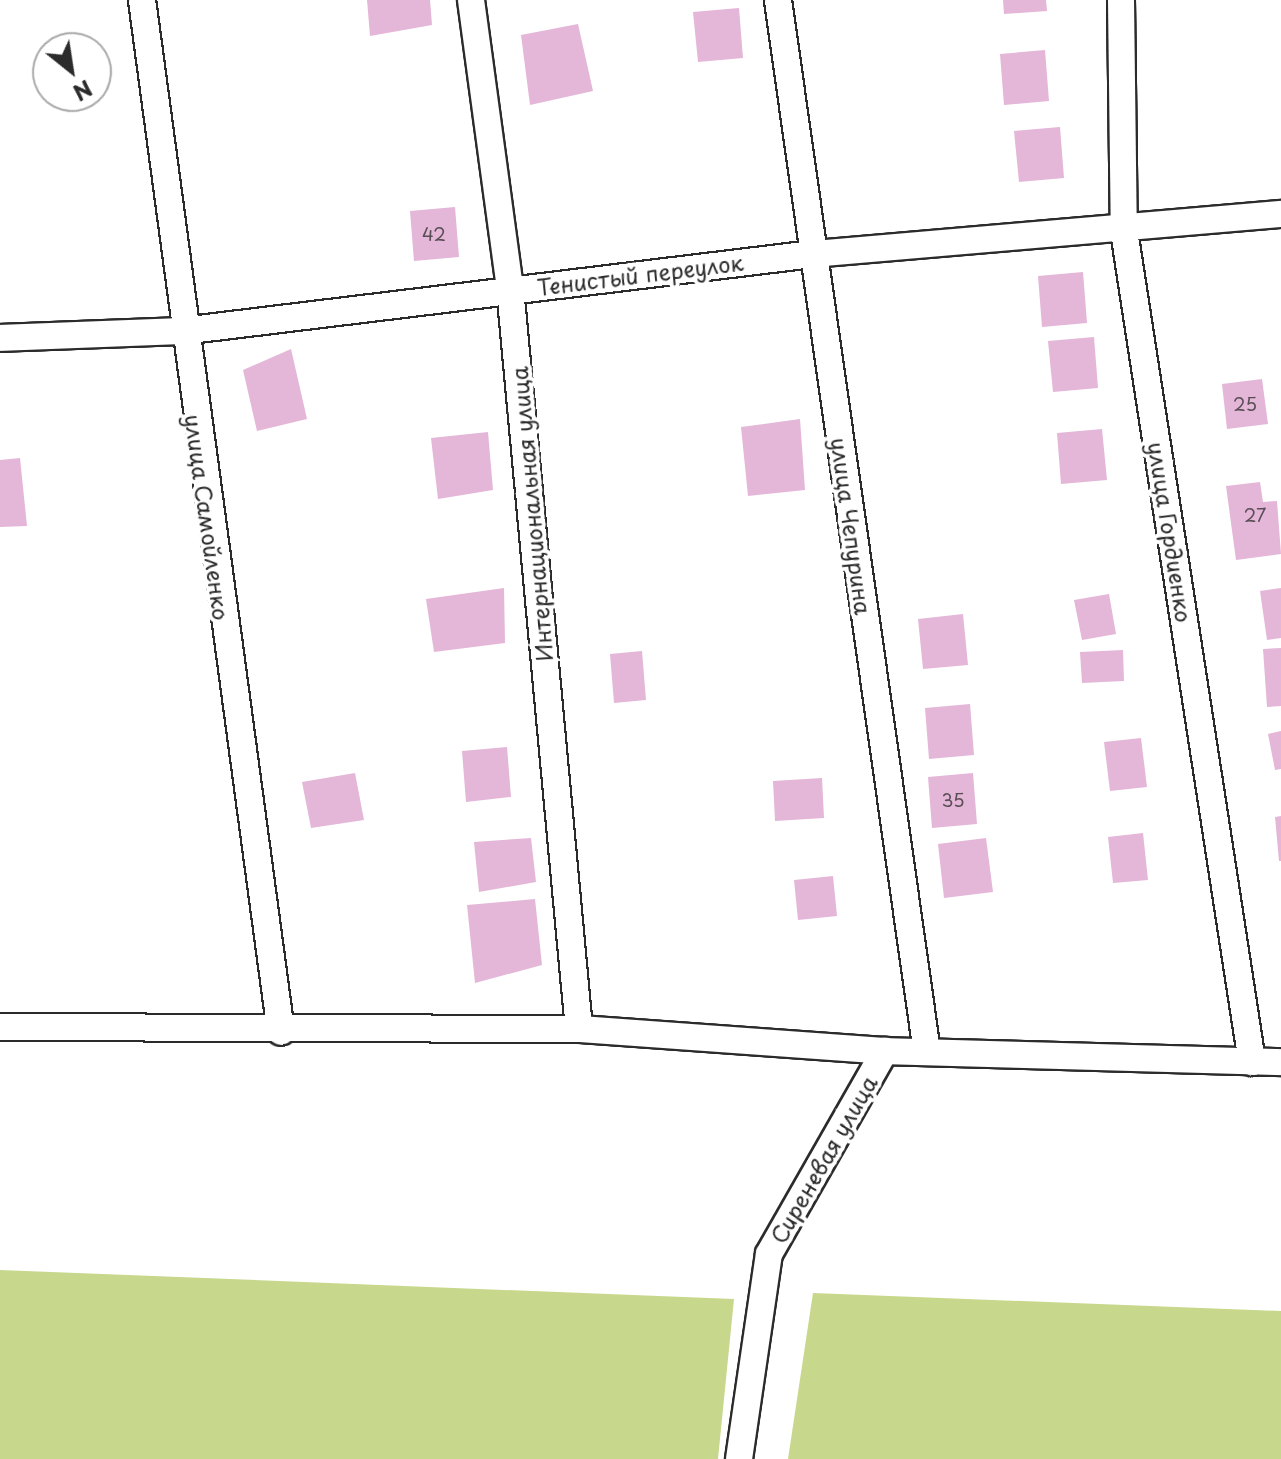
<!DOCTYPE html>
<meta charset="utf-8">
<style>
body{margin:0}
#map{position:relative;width:1281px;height:1459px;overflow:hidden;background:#fff;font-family:"Playpen Sans",sans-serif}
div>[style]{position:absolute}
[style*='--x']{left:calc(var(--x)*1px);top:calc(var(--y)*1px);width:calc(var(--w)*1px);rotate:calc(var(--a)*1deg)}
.green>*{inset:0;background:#c7d88c}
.building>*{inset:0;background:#e4b6d8}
.roads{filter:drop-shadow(2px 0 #2b2b2b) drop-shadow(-2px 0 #2b2b2b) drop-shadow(0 2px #2b2b2b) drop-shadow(0 -2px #2b2b2b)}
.minor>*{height:26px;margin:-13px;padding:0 13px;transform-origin:13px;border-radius:13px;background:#fff}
span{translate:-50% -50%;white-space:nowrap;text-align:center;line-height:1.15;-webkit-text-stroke:8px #fff;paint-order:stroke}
.number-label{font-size:18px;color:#594e56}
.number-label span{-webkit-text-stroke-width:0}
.street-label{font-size:22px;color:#2b2b2b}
.north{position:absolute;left:32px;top:32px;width:80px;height:80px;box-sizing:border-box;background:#fff;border:2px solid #aaa;border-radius:50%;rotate:150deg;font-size:22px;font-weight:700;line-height:32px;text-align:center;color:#2b2b2b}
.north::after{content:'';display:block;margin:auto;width:28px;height:36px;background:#2b2b2b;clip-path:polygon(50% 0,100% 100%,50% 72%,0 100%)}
</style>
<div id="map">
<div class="green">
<div style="clip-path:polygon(0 1270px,734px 1299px,718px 1459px,0 1459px)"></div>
<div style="clip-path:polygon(813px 1293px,1281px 1311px,1281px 1459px,788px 1459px)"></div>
</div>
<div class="building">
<div style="clip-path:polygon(367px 0,430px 0,432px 25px,370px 36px)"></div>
<div style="clip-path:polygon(1003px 0,1046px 0,1047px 11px,1004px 14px)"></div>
<div style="clip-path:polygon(739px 8px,743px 58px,698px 62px,693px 12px)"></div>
<div style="clip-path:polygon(578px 24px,593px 91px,530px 105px,521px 35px)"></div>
<div style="clip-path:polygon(1045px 50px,1049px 101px,1004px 105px,1000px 54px)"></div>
<div style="clip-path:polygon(1060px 127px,1064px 178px,1019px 182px,1014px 131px)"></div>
<div style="clip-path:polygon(455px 207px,459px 257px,414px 261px,410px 211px)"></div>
<div style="clip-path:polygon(1083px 272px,1087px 323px,1042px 327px,1038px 276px)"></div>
<div style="clip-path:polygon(1094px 337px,1098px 388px,1053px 392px,1048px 341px)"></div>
<div style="clip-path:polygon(291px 349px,307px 419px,257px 431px,243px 370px)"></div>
<div style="clip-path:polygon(1262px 379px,1268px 424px,1227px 429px,1222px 384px)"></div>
<div style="clip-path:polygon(800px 419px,805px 490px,748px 496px,741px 427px)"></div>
<div style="clip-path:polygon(1102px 429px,1107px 480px,1061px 484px,1057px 433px)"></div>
<div style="clip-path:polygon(488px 432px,493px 490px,438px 499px,431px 438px)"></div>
<div style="clip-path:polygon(20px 458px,27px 526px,0 527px,0 460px)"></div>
<div style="clip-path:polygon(1260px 482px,1263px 502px,1277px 501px,1281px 554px,1236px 560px,1226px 486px)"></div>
<div style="clip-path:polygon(504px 588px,505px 643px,434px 652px,426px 599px)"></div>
<div style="clip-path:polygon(1281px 588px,1281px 638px,1267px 640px,1260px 591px)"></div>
<div style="clip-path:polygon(1109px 594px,1116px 634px,1082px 640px,1074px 600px)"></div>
<div style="clip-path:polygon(963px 614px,968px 665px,923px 669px,918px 619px)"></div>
<div style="clip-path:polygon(1281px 648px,1281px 706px,1267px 707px,1263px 649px)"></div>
<div style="clip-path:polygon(1123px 650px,1124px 681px,1082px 683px,1080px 652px)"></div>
<div style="clip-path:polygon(642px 651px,646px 700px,614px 703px,610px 654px)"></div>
<div style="clip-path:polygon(970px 704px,974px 755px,929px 759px,925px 708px)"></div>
<div style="clip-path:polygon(1281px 731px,1281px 769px,1275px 770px,1268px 734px)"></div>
<div style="clip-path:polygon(1141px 738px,1147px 787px,1110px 791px,1104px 742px)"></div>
<div style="clip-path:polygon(507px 747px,511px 797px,466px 802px,462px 751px)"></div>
<div style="clip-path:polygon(355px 773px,364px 820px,311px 828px,302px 782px)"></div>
<div style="clip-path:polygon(973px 773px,977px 824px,932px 828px,928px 777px)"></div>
<div style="clip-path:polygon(822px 778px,824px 818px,775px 821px,773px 781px)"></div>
<div style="clip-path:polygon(1281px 816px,1281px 861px,1279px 861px,1275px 817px)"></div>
<div style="clip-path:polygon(1143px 833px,1148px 880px,1113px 883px,1108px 837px)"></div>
<div style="clip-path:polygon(531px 838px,536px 882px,479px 892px,474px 842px)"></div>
<div style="clip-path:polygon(986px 838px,993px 892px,944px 898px,938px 844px)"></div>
<div style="clip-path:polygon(833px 876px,837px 916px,798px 920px,794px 880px)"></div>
<div style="clip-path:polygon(535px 899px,542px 965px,475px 983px,467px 905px)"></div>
</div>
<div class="roads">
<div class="minor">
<div style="--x:142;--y:0;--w:1041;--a:82.33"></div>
<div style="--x:471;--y:0;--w:291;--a:82.3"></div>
<div style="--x:510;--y:288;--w:744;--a:84.68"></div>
<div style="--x:778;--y:0;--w:1062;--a:81.94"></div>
<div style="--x:1121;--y:0;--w:231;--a:89.3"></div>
<div style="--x:1124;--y:231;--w:841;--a:81.24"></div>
<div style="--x:0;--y:338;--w:182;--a:-2.2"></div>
<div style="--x:182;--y:331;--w:636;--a:-6.96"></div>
<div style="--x:813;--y:254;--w:470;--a:-4.9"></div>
<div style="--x:0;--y:1027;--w:579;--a:0.2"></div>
<div style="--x:579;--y:1029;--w:307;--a:4.1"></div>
<div style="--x:885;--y:1051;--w:396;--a:1.6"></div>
<div style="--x:739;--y:1459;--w:207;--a:-81.7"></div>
<div style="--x:769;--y:1254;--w:234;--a:-60.3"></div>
</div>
</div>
<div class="number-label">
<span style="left:434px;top:234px">42</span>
<span style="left:1245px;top:404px">25</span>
<span style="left:1255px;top:515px">27</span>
<span style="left:953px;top:800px">35</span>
</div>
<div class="street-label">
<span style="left:640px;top:274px;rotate:-7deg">Тенистый переулок</span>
<span style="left:531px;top:514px;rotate:-95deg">Интернациональная улица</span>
<span style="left:208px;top:517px;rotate:82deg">улица Самойленко</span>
<span style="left:852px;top:526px;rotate:82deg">улица Чепурина</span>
<span style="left:1171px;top:532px;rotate:81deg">улица Гордиенко</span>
<span style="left:823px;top:1159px;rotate:-60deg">Сиреневая улица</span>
</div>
<div class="north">N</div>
</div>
